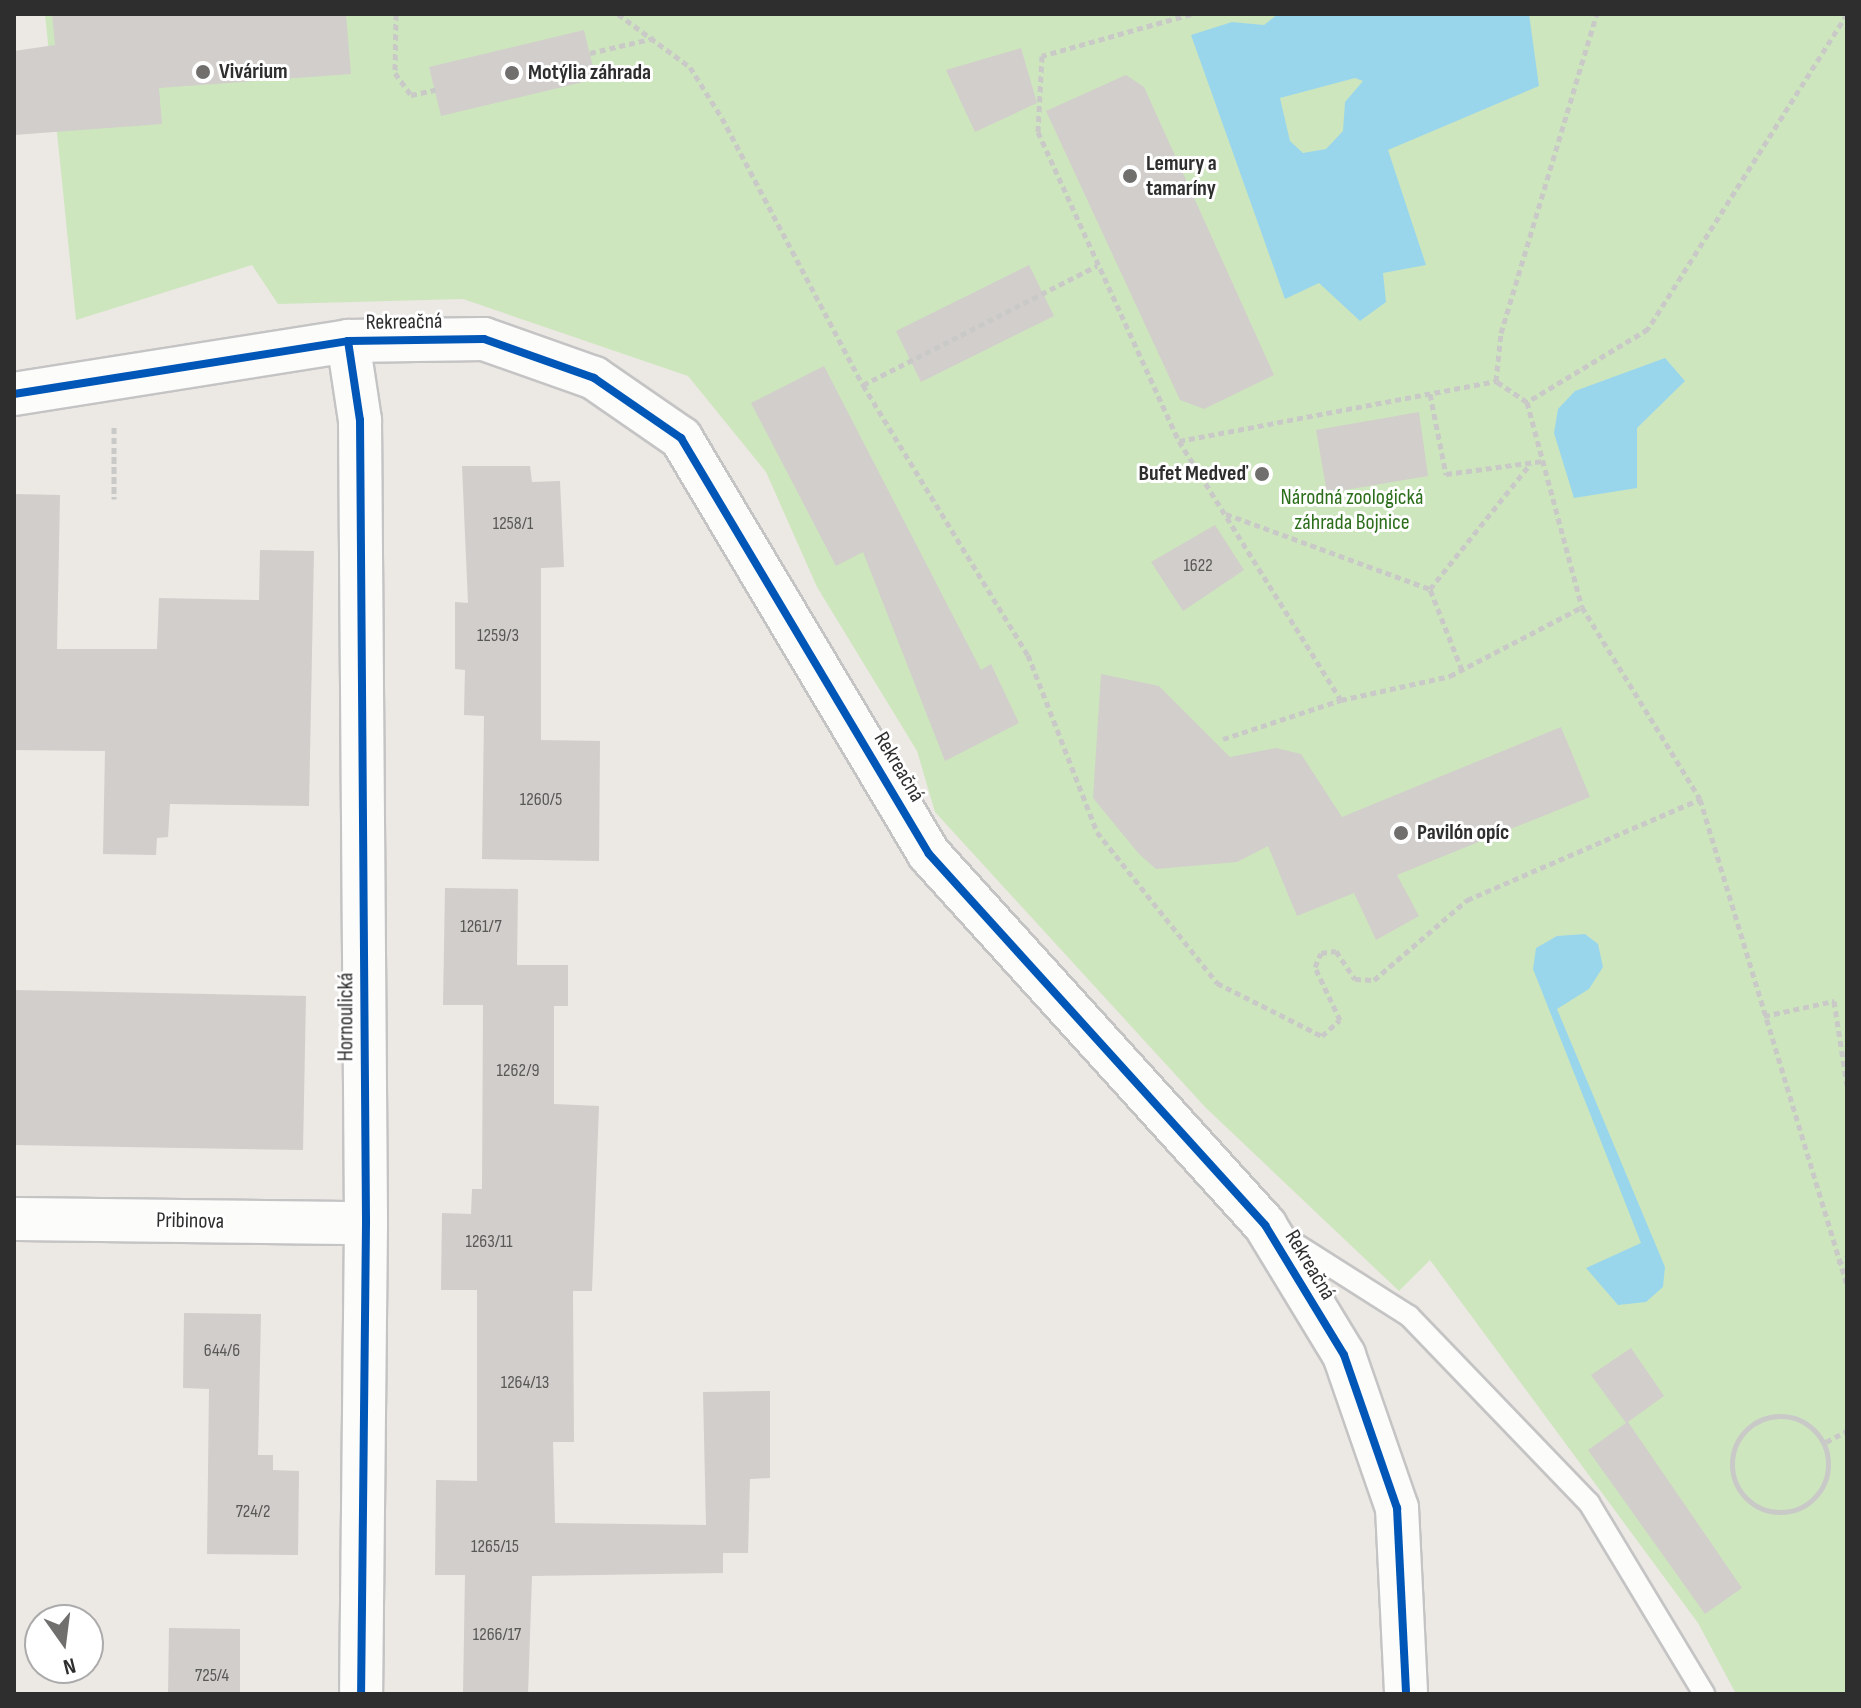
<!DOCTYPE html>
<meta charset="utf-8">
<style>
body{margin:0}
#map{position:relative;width:1861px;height:1708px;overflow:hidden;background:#ece8e4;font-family:"Sofia Sans Condensed",sans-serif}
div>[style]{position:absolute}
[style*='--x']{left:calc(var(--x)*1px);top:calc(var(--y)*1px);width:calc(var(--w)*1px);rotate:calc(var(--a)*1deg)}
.green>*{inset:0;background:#cee6be}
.water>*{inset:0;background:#99d6ec}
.building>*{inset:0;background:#d1cecb}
.path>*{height:5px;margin-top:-2.5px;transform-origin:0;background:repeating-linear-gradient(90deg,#c9c9c8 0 6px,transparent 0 10px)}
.path>.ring{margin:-2.5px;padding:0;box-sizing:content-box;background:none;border:5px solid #c9c9c8;border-radius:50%}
.roads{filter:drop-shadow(2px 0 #c5c4c5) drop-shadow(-2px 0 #c5c4c5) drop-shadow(0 2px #c5c4c5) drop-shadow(0 -2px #c5c4c5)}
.lane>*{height:20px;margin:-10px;padding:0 10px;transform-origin:10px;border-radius:10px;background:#fcfcfb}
.street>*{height:42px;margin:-21px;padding:0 21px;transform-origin:21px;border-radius:21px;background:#fcfcfb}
.cycleway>*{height:8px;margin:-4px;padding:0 4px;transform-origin:4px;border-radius:4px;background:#0057b8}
.dots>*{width:22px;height:22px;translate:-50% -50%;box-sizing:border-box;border:4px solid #fff;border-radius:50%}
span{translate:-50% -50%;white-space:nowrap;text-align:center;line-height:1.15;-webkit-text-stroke:6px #fff;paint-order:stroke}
.number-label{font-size:18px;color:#585857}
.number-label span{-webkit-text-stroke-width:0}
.poi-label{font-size:22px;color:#2e2e2e;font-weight:700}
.left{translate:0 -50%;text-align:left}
.right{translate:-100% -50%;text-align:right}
.street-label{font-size:22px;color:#2e2e2e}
.park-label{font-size:22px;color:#2c6e1b}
.frame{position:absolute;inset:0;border:16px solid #2e2e2e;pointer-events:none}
.north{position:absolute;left:24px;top:1604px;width:80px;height:80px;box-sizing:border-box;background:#fff;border:2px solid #ababab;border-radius:50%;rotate:166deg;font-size:22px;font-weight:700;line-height:32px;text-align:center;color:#2e2e2e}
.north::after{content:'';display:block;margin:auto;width:28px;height:36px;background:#706f6e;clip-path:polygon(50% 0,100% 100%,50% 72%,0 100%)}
</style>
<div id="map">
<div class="green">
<div style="clip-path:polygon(45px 14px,1847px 14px,1847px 1694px,1736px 1694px,1698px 1623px,1430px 1260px,1399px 1291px,1206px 1108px,935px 812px,917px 751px,817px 587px,766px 472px,688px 376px,463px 299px,278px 304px,252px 265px,76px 320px)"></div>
</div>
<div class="water">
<div style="clip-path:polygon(evenodd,1278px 14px,1529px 14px,1539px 86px,1388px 150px,1426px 265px,1383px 273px,1386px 302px,1360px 321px,1319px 283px,1285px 299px,1191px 35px,1232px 22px,1264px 25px,1278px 14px,1355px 78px,1363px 81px,1345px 102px,1343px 131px,1326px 149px,1303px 153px,1290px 141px,1280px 98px,1355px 78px)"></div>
<div style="clip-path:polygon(1665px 358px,1685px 381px,1637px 428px,1637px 488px,1574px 498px,1554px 433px,1558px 409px,1575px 391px)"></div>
<div style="clip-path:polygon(1585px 934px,1598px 944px,1603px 967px,1589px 989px,1557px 1009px,1665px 1267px,1663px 1287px,1646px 1302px,1618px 1305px,1586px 1268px,1641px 1243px,1533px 969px,1536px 948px,1557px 936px)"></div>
</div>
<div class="building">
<div style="clip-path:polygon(52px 14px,346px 14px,351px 74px,159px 88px,162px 124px,14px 135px,14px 51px,55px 45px)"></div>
<div style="clip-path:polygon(584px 30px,596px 79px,441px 116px,429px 67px)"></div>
<div style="clip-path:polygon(1021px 48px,1037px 103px,975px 132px,946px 70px)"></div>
<div style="clip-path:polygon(1126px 75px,1144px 87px,1274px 375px,1204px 409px,1180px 400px,1046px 111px)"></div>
<div style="clip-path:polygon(1029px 265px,1054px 316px,921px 382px,896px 331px)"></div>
<div style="clip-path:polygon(824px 366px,981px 670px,991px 664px,1019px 723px,945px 761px,863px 552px,836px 566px,751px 403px)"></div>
<div style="clip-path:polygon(1419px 412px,1428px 476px,1327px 493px,1316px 430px)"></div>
<div style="clip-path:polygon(462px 466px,530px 466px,532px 482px,560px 481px,564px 567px,541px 568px,541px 740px,600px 741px,599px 861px,482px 859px,484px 716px,464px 715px,465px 670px,455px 669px,455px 602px,468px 603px)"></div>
<div style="clip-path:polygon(14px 494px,60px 495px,57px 649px,157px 649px,159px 598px,259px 600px,260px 550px,314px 551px,309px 806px,170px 804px,168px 837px,157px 838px,156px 855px,103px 854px,105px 751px,14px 750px)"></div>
<div style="clip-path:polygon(1215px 525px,1244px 570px,1183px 611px,1151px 562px)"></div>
<div style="clip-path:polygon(1101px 674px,1159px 686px,1230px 757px,1276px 748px,1301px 754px,1342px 817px,1561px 727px,1590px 797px,1397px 875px,1419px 916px,1376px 940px,1354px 893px,1297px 916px,1268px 846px,1237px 862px,1156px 869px,1139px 854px,1093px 798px)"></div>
<div style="clip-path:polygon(445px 888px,518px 889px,517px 965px,568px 965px,568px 1006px,554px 1006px,554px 1104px,599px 1106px,592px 1291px,573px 1291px,574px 1442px,553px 1442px,555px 1523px,706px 1525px,703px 1392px,770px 1391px,770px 1478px,750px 1479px,748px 1553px,723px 1553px,723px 1573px,532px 1576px,528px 1694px,463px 1694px,465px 1575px,435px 1575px,436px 1480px,477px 1481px,477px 1290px,441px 1290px,442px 1213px,471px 1214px,472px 1189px,482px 1189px,483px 1005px,443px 1005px)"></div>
<div style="clip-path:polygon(14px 990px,306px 996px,303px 1150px,14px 1145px)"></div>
<div style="clip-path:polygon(184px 1313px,261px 1314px,258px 1455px,273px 1455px,273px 1470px,299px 1471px,298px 1555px,207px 1554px,209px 1389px,183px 1388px)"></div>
<div style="clip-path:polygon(1631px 1348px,1664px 1396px,1628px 1422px,1742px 1588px,1705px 1614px,1588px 1450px,1626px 1423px,1591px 1375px)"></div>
<div style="clip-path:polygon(169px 1628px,240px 1629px,240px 1694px,168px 1694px)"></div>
</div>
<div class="path">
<div style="--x:396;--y:14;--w:59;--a:91"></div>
<div style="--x:395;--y:73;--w:27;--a:54"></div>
<div style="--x:411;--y:95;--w:25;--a:-12"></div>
<div style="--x:618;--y:14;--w:89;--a:36.4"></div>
<div style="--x:690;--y:67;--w:60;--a:57.9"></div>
<div style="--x:722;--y:118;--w:302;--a:62.2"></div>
<div style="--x:863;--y:385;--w:316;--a:58.6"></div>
<div style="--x:1028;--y:655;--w:190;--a:68.7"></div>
<div style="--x:1097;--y:832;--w:193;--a:51.5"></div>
<div style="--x:1217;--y:983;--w:118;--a:26.8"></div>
<div style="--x:1322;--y:1036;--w:24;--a:-42"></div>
<div style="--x:1340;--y:1020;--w:59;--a:-115.3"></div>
<div style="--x:1315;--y:967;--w:15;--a:-67"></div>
<div style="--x:1321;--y:953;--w:15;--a:-8"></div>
<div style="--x:1336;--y:951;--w:34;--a:56"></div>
<div style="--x:1355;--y:979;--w:19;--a:3"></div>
<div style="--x:1374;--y:980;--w:123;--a:-40.7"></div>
<div style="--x:1467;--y:900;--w:254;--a:-23.4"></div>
<div style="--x:1191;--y:14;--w:155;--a:164.3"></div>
<div style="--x:1042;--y:56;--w:76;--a:93"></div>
<div style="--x:1038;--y:132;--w:340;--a:65.5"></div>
<div style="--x:1179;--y:441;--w:305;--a:58"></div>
<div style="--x:1847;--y:14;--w:373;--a:122.3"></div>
<div style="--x:1648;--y:329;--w:141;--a:148.9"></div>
<div style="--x:1527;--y:402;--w:212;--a:75"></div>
<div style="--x:1582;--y:607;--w:225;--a:58.4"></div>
<div style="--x:1700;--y:799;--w:508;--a:73.17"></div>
<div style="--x:590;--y:53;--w:67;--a:-13"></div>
<div style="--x:863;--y:385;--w:263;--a:-27"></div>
<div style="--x:1430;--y:394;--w:82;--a:78.7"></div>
<div style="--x:1446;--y:474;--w:98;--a:-7.6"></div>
<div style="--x:1527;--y:402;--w:37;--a:-146"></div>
<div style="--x:1496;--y:381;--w:48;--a:-84.1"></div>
<div style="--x:1501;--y:333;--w:333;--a:-73.3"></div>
<div style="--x:114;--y:427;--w:72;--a:90"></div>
<div style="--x:1179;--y:441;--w:323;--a:-10.7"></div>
<div style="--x:1226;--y:514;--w:217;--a:20.2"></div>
<div style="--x:1462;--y:670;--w:87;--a:-111.6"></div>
<div style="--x:1430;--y:589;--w:161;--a:-51.3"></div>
<div style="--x:1223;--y:739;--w:124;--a:-18.3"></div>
<div style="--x:1341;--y:700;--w:112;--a:-12.4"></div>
<div style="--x:1450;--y:676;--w:149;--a:-27.6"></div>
<div style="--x:1764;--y:1016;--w:72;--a:-12.1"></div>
<div style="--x:1834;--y:1001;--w:85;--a:81.2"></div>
<div style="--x:1838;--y:1264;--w:11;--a:-38"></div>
<div class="ring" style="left:1732px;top:1416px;width:91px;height:91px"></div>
<div style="--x:1826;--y:1442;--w:24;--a:-28"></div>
</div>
<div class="roads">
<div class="lane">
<div style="--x:1283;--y:1236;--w:149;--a:32.4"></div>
<div style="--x:1409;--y:1316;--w:260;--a:46.1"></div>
<div style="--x:1589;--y:1503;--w:223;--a:58.9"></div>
</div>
<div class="street">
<div style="--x:348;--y:341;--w:80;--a:81.4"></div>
<div style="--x:360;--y:420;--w:803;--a:89.57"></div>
<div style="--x:366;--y:1223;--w:471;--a:90.6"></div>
<div style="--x:14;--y:394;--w:338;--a:-9"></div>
<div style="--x:348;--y:341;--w:136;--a:-0.8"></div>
<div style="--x:484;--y:339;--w:117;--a:19.5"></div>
<div style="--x:594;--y:378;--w:106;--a:34.6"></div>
<div style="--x:681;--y:438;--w:484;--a:59.2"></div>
<div style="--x:929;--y:854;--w:501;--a:47.83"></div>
<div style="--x:1265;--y:1225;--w:152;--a:58.7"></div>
<div style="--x:1344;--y:1355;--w:162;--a:70.9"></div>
<div style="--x:1397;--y:1508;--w:186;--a:87.2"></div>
<div style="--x:14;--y:1219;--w:352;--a:0.7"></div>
</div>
</div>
<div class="cycleway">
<div style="--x:348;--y:341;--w:80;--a:81.4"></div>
<div style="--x:360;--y:420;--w:803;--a:89.57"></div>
<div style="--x:366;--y:1223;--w:471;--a:90.6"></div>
<div style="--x:14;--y:394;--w:338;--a:-9"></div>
<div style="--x:348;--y:341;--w:136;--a:-0.8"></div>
<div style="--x:484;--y:339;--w:117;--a:19.5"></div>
<div style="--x:594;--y:378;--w:106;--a:34.6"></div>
<div style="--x:681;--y:438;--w:484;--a:59.2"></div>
<div style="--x:929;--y:854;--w:501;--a:47.83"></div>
<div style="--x:1265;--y:1225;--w:152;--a:58.7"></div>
<div style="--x:1344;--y:1355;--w:162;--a:70.9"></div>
<div style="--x:1397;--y:1508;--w:186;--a:87.2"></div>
</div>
<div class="dots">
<div style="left:203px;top:72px;background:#706f6e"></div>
<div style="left:512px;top:73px;background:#706f6e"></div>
<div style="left:1130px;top:176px;background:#706f6e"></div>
<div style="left:1262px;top:474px;background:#706f6e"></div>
<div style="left:1401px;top:833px;background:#706f6e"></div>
</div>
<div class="number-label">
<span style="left:513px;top:524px">1258/1</span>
<span style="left:1198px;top:566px">1622</span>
<span style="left:498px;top:636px">1259/3</span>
<span style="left:541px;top:800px">1260/5</span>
<span style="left:481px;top:927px">1261/7</span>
<span style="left:518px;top:1071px">1262/9</span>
<span style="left:489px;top:1242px">1263/11</span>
<span style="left:222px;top:1351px">644/6</span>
<span style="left:525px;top:1383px">1264/13</span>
<span style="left:253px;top:1512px">724/2</span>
<span style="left:495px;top:1547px">1265/15</span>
<span style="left:497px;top:1635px">1266/17</span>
<span style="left:212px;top:1676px">725/4</span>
</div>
<div class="poi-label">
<span class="left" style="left:219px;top:72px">Vivárium</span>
<span class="left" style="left:528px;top:73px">Motýlia záhrada</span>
<span class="left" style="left:1146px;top:176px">Lemury a<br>tamaríny</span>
<span class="right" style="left:1246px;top:474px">Bufet Medveď</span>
<span class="left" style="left:1417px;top:833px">Pavilón opíc</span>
</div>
<div class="street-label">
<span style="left:404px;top:322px;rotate:-1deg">Rekreačná</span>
<span style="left:899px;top:767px;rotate:59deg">Rekreačná</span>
<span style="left:346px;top:1017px;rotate:-90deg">Hornoulická</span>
<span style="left:190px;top:1221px;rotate:1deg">Pribinova</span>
<span style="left:1310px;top:1265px;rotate:59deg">Rekreačná</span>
</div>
<div class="park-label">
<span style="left:1352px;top:510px">Národná zoologická<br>záhrada Bojnice</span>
</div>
<div class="frame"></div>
<div class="north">N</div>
</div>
